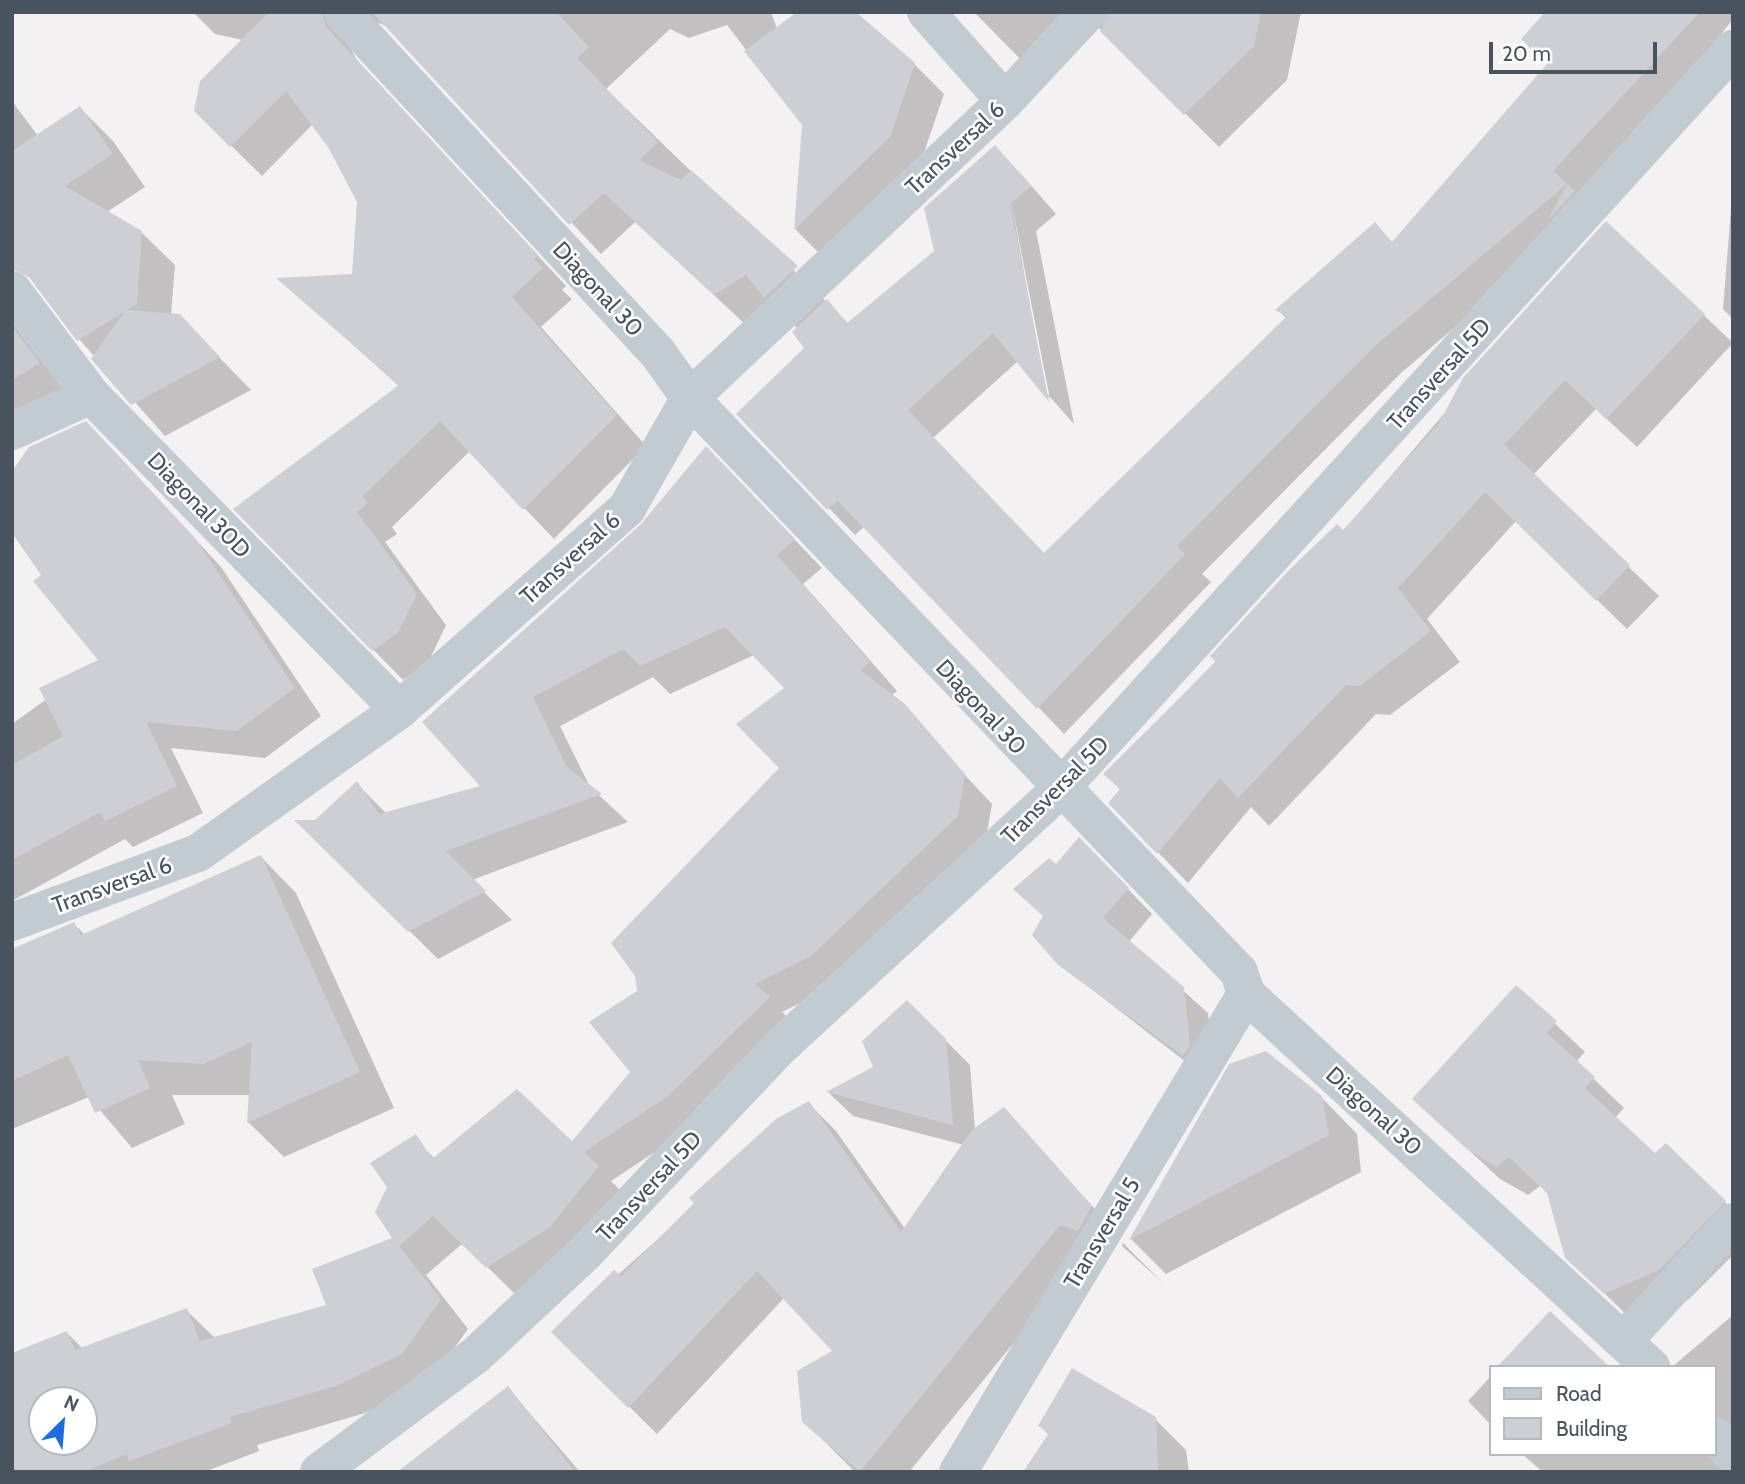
<!DOCTYPE html>
<style>
body{margin:0}
#map{position:relative;width:1745px;height:1484px;overflow:hidden;background:#f3f1f1;font-family:Cabin,sans-serif}
div>[style]{position:absolute}
[style*='--x']{left:calc(var(--x)*1px);top:calc(var(--y)*1px);width:calc(var(--w)*1px);rotate:calc(var(--a)*1deg)}
.shadow>*{inset:0;background:#0003}
.building>*{inset:0;background:#cecfd5}
.minor>*{height:38px;margin:-19px;padding:0 19px;transform-origin:19px;border-radius:19px;background:#c2cad2}
span{translate:-50% -50%;white-space:nowrap;text-align:center;line-height:1.15;-webkit-text-stroke:5px #fff;paint-order:stroke}
.street-label{font-size:23px;color:#49535d}
.frame{position:absolute;inset:0;border:14px solid #49535d;pointer-events:none}
.legend{position:absolute;left:1489px;top:1365px;width:228px;height:91px;box-sizing:border-box;background:#fff;border:2px solid #b6babe;margin:0;padding:9px 12px;list-style:none;font-size:21px;color:#49535d}
.legend li{display:flex;align-items:center;gap:14px;height:35px}
.legend b{width:35px;border:2px solid #b6babe}
.north{position:absolute;left:28px;top:1386px;width:70px;height:70px;box-sizing:border-box;background:#fff;border:2px solid #b6babe;border-radius:50%;rotate:25deg;font-size:19px;font-weight:700;line-height:28px;text-align:center;color:#49535d}
.north::after{content:'';display:block;margin:auto;width:24px;height:32px;background:#1f6cde;clip-path:polygon(50% 0,100% 100%,50% 72%,0 100%)}
.scale{position:absolute;left:1489px;top:42px;width:168px;height:32px;box-sizing:border-box;border:4px solid #49535d;border-top:0;padding-left:9px;font-size:21px;line-height:24px;white-space:nowrap;color:#49535d;-webkit-text-stroke:5px #fff;paint-order:stroke}
</style>
<div id="map">
<div class="shadow">
<div style="clip-path:polygon(evenodd,193px 12px,771px 12px,777px 29px,914px 64px,944px 94px,919px 167px,825px 259px,796px 230px,803px 124px,727px 25px,689px 38px,670px 29px,606px 89px,849px 324px,936px 252px,995px 148px,1021px 174px,1056px 214px,1036px 231px,1074px 424px,1018px 361px,933px 438px,1045px 555px,1287px 319px,1278px 310px,1375px 224px,1393px 243px,1548px 64px,1548px 12px,1733px 12px,1733px 19px,1565px 234px,1401px 373px,1202px 574px,1211px 582px,1064px 734px,865px 526px,855px 535px,738px 414px,806px 348px,798px 329px,774px 306px,745px 324px,635px 222px,601px 254px,387px 26px,369px 20px,350px 47px,356px 59px,566px 286px,562px 290px,572px 299px,541px 327px,646px 446px,554px 539px,470px 451px,392px 527px,397px 534px,385px 542px,446px 625px,428px 663px,403px 680px,236px 509px,400px 387px,280px 279px,354px 276px,359px 201px,330px 146px,313px 124px,262px 176px,196px 111px,243px 40px,215px 34px,193px 12px,1010px 195px,1050px 399px,1046px 394px,1010px 195px)"></div>
<div style="clip-path:polygon(974px 12px,1081px 12px,1030px 69px)"></div>
<div style="clip-path:polygon(1083px 12px,1301px 12px,1287px 80px,1219px 147px)"></div>
<div style="clip-path:polygon(12px 101px,38px 136px,80px 108px,113px 141px,145px 187px,107px 212px,141px 232px,175px 265px,171px 315px,179px 316px,251px 390px,165px 436px,79px 339px,12px 247px)"></div>
<div style="clip-path:polygon(1733px 184px,1733px 319px,1723px 309px)"></div>
<div style="clip-path:polygon(1607px 223px,1733px 343px,1637px 447px,1596px 409px,1533px 475px,1659px 596px,1627px 629px,1516px 521px,1427px 619px,1460px 662px,1390px 715px,1376px 714px,1269px 826px,1251px 807px,1188px 883px,1110px 803px,1121px 790px,1105px 774px,1343px 532px)"></div>
<div style="clip-path:polygon(12px 322px,63px 389px,12px 420px)"></div>
<div style="clip-path:polygon(113px 450px,221px 567px,321px 716px,265px 758px,171px 748px,203px 813px,133px 847px,125px 839px,12px 901px,12px 724px,101px 660px,43px 575px)"></div>
<div style="clip-path:polygon(evenodd,734px 477px,822px 568px,803px 584px,897px 691px,891px 696px,992px 804px,985px 844px,840px 984px,782px 1012px,797px 1026px,697px 1124px,611px 1181px,626px 1196px,516px 1295px,463px 1243px,426px 1275px,468px 1329px,430px 1382px,365px 1413px,257px 1445px,259px 1451px,204px 1472px,12px 1472px,67px 1333px,83px 1349px,186px 1310px,215px 1338px,328px 1306px,394px 1238px,420px 1144px,435px 1159px,573px 1144px,632px 1072px,639px 992px,782px 768px,787px 688px,754px 655px,670px 694px,653px 677px,560px 726px,590px 787px,628px 822px,472px 880px,512px 920px,438px 959px,307px 830px,357px 784px,387px 814px,483px 787px,432px 731px,734px 477px,42px 1400px,84px 1400px,84px 1442px,42px 1442px,42px 1400px)"></div>
<div style="clip-path:polygon(261px 857px,296px 893px,394px 1108px,284px 1157px,248px 1122px,250px 1095px,172px 1095px,185px 1124px,132px 1148px,89px 1097px,12px 1129px,12px 952px,74px 924px,85px 935px)"></div>
<div style="clip-path:polygon(1104px 864px,1152px 914px,1129px 942px,1208px 1013px,1214px 1071px,1208px 1079px,1059px 964px,1045px 917px,1056px 867px)"></div>
<div style="clip-path:polygon(1516px 987px,1585px 1052px,1576px 1062px,1624px 1108px,1615px 1118px,1655px 1156px,1666px 1145px,1733px 1210px,1733px 1255px,1688px 1300px,1635px 1323px,1567px 1257px,1550px 1195px,1540px 1186px,1528px 1195px,1500px 1179px,1414px 1099px)"></div>
<div style="clip-path:polygon(907px 1002px,970px 1065px,975px 1130px,1004px 1110px,1119px 1235px,1088px 1251px,909px 1472px,855px 1472px,804px 1421px,835px 1351px,785px 1297px,657px 1434px,554px 1332px,809px 1104px,836px 1131px,906px 1230px,964px 1145px,853px 1116px,829px 1093px,875px 1068px)"></div>
<div style="clip-path:polygon(1231px 1065px,1321px 1097px,1357px 1134px,1361px 1172px,1166px 1274px,1131px 1239px)"></div>
<div style="clip-path:polygon(1123px 1243px,1164px 1284px,1122px 1246px)"></div>
<div style="clip-path:polygon(1733px 1315px,1733px 1446px,1722px 1472px,1543px 1472px,1522px 1454px,1715px 1454px,1715px 1367px,1672px 1367px)"></div>
<div style="clip-path:polygon(1491px 1376px,1491px 1425px,1468px 1401px)"></div>
<div style="clip-path:polygon(508px 1388px,580px 1472px,400px 1472px)"></div>
<div style="clip-path:polygon(1154px 1418px,1186px 1450px,1189px 1472px,1025px 1472px,1049px 1435px,1040px 1426px)"></div>
</div>
<div class="building">
<div style="clip-path:polygon(269px 12px,321px 12px,326px 27px,538px 255px,534px 259px,543px 268px,512px 297px,617px 415px,523px 510px,440px 421px,363px 496px,368px 503px,357px 512px,417px 594px,398px 633px,372px 651px,233px 509px,399px 385px,276px 278px,352px 274px,357px 202px,328px 147px,286px 91px,230px 147px,194px 111px,200px 81px)"></div>
<div style="clip-path:polygon(372px 12px,556px 12px,589px 47px,577px 58px,658px 142px,639px 160px,681px 180px,691px 170px,798px 266px,764px 298px,746px 275px,714px 295px,604px 193px,569px 225px)"></div>
<div style="clip-path:polygon(797px 12px,856px 12px,915px 63px,890px 137px,794px 230px,802px 125px,744px 51px)"></div>
<div style="clip-path:polygon(1109px 12px,1261px 12px,1254px 46px,1184px 115px,1100px 31px)"></div>
<div style="clip-path:polygon(1545px 12px,1700px 12px,1553px 171px,1575px 191px,1548px 220px,1567px 184px,1375px 346px,1177px 546px,1185px 554px,1037px 709px,838px 501px,827px 510px,736px 414px,804px 348px,792px 332px,827px 299px,847px 323px,934px 251px,924px 208px,995px 145px,1031px 186px,1010px 204px,1049px 402px,993px 333px,908px 410px,1044px 553px,1287px 316px,1275px 310px,1375px 222px,1392px 242px,1547px 64px,1521px 39px)"></div>
<div style="clip-path:polygon(80px 106px,113px 154px,65px 186px,142px 231px,137px 304px,128px 310px,180px 314px,220px 357px,131px 405px,91px 359px,124px 312px,77px 341px,29px 277px,12px 269px,12px 151px)"></div>
<div style="clip-path:polygon(1606px 221px,1705px 314px,1606px 419px,1565px 380px,1504px 445px,1630px 565px,1596px 601px,1485px 492px,1398px 588px,1431px 631px,1360px 686px,1346px 685px,1238px 798px,1220px 778px,1157px 854px,1108px 803px,1120px 789px,1103px 774px,1216px 662px,1210px 656px,1289px 570px,1337px 524px,1343px 530px,1439px 423px,1463px 378px)"></div>
<div style="clip-path:polygon(12px 327px,40px 363px,12px 380px)"></div>
<div style="clip-path:polygon(86px 421px,195px 538px,295px 688px,237px 731px,146px 722px,177px 786px,105px 821px,100px 812px,12px 860px,12px 765px,63px 736px,39px 688px,98px 660px,33px 581px,41px 575px,12px 533px,12px 471px,29px 447px)"></div>
<div style="clip-path:polygon(evenodd,706px 446px,795px 539px,777px 555px,870px 662px,860px 670px,905px 704px,965px 774px,958px 816px,811px 956px,755px 984px,770px 997px,668px 1096px,584px 1152px,599px 1166px,550px 1227px,486px 1268px,433px 1216px,399px 1246px,441px 1299px,402px 1354px,336px 1386px,230px 1417px,232px 1423px,129px 1461px,127px 1454px,84px 1472px,12px 1472px,12px 1353px,67px 1331px,75px 1350px,187px 1308px,200px 1341px,326px 1305px,312px 1269px,392px 1238px,375px 1212px,387px 1187px,370px 1163px,416px 1134px,432px 1159px,517px 1089px,572px 1141px,630px 1072px,589px 1022px,637px 991px,635px 976px,611px 943px,779px 768px,736px 724px,784px 688px,725px 627px,640px 666px,623px 649px,533px 697px,567px 767px,602px 794px,446px 851px,486px 891px,408px 932px,294px 820px,315px 820px,357px 781px,379px 814px,480px 786px,422px 722px,641px 524px,706px 446px,42px 1400px,84px 1400px,84px 1442px,42px 1442px,42px 1400px)"></div>
<div style="clip-path:polygon(1079px 837px,1129px 888px,1103px 918px,1184px 987px,1190px 1045px,1183px 1056px,1058px 965px,1032px 935px,1043px 916px,1013px 889px,1049px 858px,1056px 864px)"></div>
<div style="clip-path:polygon(261px 855px,360px 1072px,247px 1123px,252px 1042px,203px 1064px,138px 1060px,150px 1088px,95px 1113px,68px 1055px,12px 1081px,12px 949px,74px 922px,81px 935px)"></div>
<div style="clip-path:polygon(1516px 985px,1557px 1021px,1547px 1033px,1595px 1077px,1585px 1088px,1655px 1153px,1666px 1143px,1726px 1201px,1659px 1270px,1604px 1294px,1565px 1258px,1547px 1193px,1509px 1157px,1497px 1167px,1468px 1150px,1412px 1099px)"></div>
<div style="clip-path:polygon(907px 1000px,946px 1039px,953px 1125px,826px 1092px,873px 1067px,862px 1041px)"></div>
<div style="clip-path:polygon(1266px 1051px,1322px 1096px,1329px 1135px,1129px 1240px,1229px 1064px)"></div>
<div style="clip-path:polygon(809px 1101px,901px 1232px,972px 1130px,1004px 1107px,1092px 1206px,1078px 1231px,1060px 1225px,860px 1472px,802px 1422px,797px 1371px,832px 1351px,757px 1271px,628px 1408px,551px 1332px,614px 1270px,621px 1276px,694px 1203px,689px 1198px,776px 1119px)"></div>
<div style="clip-path:polygon(1550px 1311px,1610px 1367px,1497px 1367px)"></div>
<div style="clip-path:polygon(1072px 1368px,1156px 1417px,1158px 1472px,1023px 1472px,1049px 1433px,1038px 1426px)"></div>
<div style="clip-path:polygon(508px 1386px,575px 1472px,397px 1472px)"></div>
</div>
<div class="minor">
<div style="--x:342;--y:12;--w:463;--a:47.2"></div>
<div style="--x:657;--y:352;--w:57;--a:54.3"></div>
<div style="--x:690;--y:398;--w:794;--a:46.28"></div>
<div style="--x:1239;--y:972;--w:23;--a:72"></div>
<div style="--x:1246;--y:994;--w:551;--a:42.64"></div>
<div style="--x:926;--y:12;--w:119;--a:48.4"></div>
<div style="--x:12;--y:290;--w:131;--a:53"></div>
<div style="--x:91;--y:395;--w:441;--a:45.6"></div>
<div style="--x:12;--y:431;--w:87;--a:-24.5"></div>
<div style="--x:12;--y:922;--w:198;--a:-20.4"></div>
<div style="--x:198;--y:853;--w:247;--a:-35.4"></div>
<div style="--x:399;--y:710;--w:305;--a:-41.5"></div>
<div style="--x:627;--y:508;--w:127;--a:-60.2"></div>
<div style="--x:690;--y:398;--w:433;--a:-43.3"></div>
<div style="--x:1005;--y:101;--w:122;--a:-47"></div>
<div style="--x:1625;--y:1339;--w:159;--a:-47.3"></div>
<div style="--x:1715;--y:1436;--w:26;--a:47"></div>
<div style="--x:319;--y:1472;--w:196;--a:-36.7"></div>
<div style="--x:476;--y:1355;--w:148;--a:-43.1"></div>
<div style="--x:584;--y:1254;--w:286;--a:-46.6"></div>
<div style="--x:781;--y:1046;--w:378;--a:-42.6"></div>
<div style="--x:1059;--y:790;--w:1002;--a:-47.71"></div>
<div style="--x:958;--y:1472;--w:558;--a:-58.93"></div>
</div>
<div class="street-label">
<span style="left:955px;top:148px;rotate:-43deg">Transversal 6</span>
<span style="left:598px;top:289px;rotate:47deg">Diagonal 30</span>
<span style="left:1439px;top:374px;rotate:-48deg">Transversal 5D</span>
<span style="left:199px;top:505px;rotate:46deg">Diagonal 30D</span>
<span style="left:570px;top:558px;rotate:-42deg">Transversal 6</span>
<span style="left:981px;top:707px;rotate:47deg">Diagonal 30</span>
<span style="left:1055px;top:790px;rotate:-45deg">Transversal 5D</span>
<span style="left:112px;top:885px;rotate:-20deg">Transversal 6</span>
<span style="left:1374px;top:1111px;rotate:42deg">Diagonal 30</span>
<span style="left:649px;top:1186px;rotate:-47deg">Transversal 5D</span>
<span style="left:1102px;top:1233px;rotate:-59deg">Transversal 5</span>
</div>
<div class="frame"></div>
<ul class="legend">
<li><b style="height:9px;background:#c2cad2"></b>Road</li>
<li><b style="height:19px;background:#cecfd5"></b>Building</li>
</ul>
<div class="north">N</div>
<div class="scale">20 m</div>
</div>
